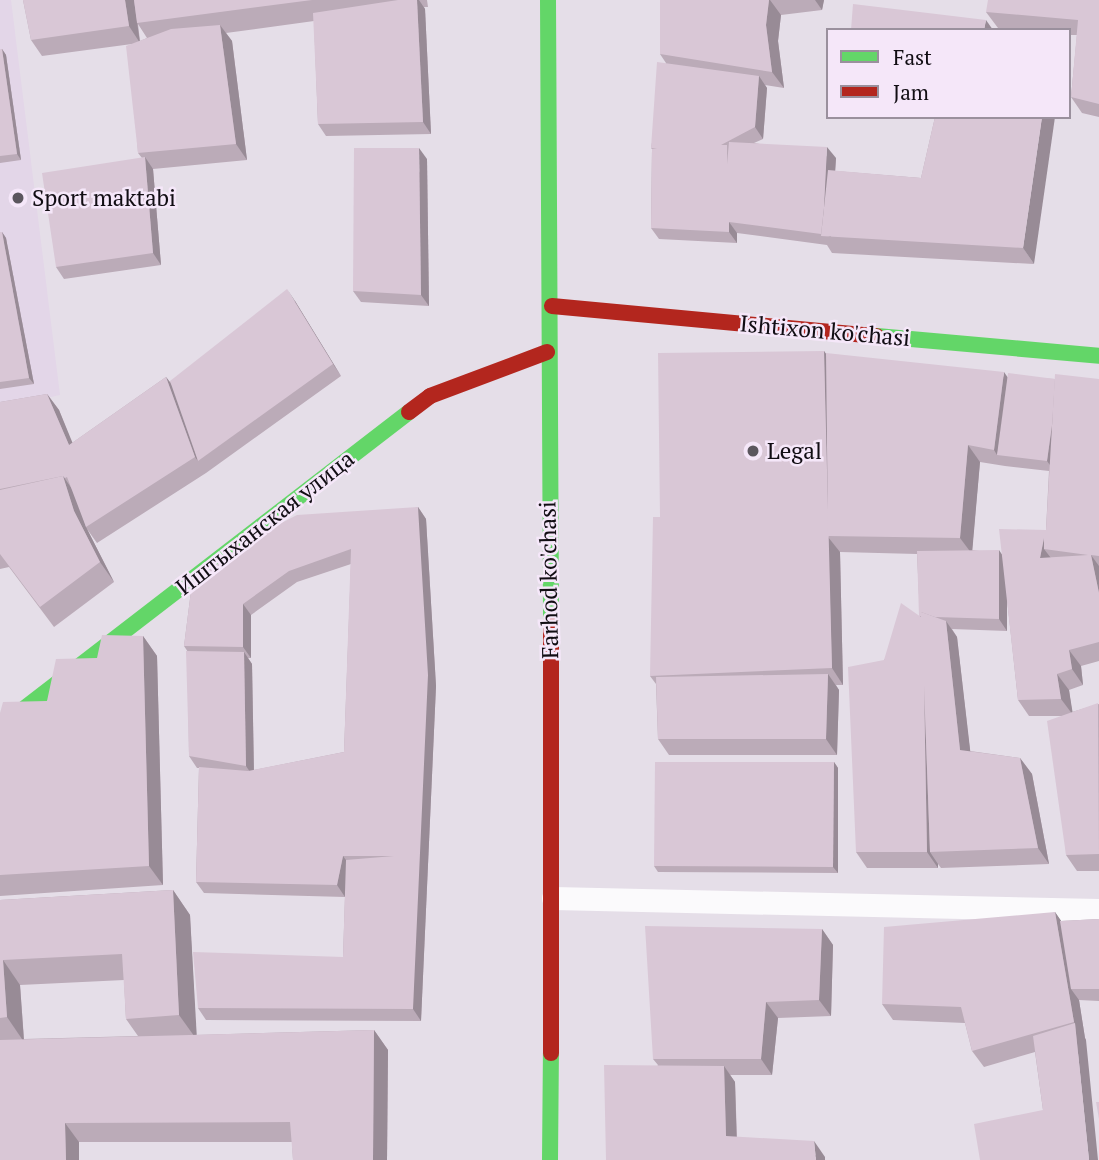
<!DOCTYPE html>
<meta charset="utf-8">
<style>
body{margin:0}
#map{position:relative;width:1099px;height:1160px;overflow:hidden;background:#e5dee8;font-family:"PT Serif",serif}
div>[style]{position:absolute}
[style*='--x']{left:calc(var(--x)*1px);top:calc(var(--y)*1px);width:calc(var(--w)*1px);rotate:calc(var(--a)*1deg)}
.built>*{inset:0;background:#e3d6e8}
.lane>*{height:23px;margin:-11.5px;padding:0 11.5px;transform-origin:11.5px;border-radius:11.5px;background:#fbfafc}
.fast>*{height:16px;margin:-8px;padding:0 8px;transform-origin:8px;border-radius:8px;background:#63d668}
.jam>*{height:16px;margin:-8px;padding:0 8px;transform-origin:8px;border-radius:8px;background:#b3261e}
.wall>*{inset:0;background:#bbabb8}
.shaded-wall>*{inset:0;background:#988b96}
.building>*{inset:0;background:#d9c7d6}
.dots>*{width:19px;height:19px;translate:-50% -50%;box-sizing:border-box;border:4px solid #f5e7f9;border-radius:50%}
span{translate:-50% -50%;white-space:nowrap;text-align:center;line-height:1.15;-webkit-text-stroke:5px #f5e7f9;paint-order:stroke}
.poi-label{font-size:23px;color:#110d13}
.left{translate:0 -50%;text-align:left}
.street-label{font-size:23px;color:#110d13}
.legend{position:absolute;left:826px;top:28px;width:245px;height:91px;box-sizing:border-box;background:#f5e7f9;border:2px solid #9a909d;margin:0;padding:9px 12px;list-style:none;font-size:21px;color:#110d13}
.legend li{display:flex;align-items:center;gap:14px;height:35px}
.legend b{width:35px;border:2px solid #9a909d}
</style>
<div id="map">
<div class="built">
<div style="clip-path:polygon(0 0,11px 0,60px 395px,0 408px)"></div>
</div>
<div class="lane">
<div style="--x:553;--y:898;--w:546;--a:1.26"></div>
</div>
<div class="fast">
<div style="--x:548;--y:0;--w:623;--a:89.72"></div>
<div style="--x:877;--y:336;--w:223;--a:5.1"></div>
<div style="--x:0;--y:727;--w:516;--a:-37.6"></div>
<div style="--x:550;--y:1160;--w:107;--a:-89.5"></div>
</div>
<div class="jam">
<div style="--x:552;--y:306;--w:326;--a:5.3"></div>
<div style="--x:409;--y:412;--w:26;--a:-37"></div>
<div style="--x:430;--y:396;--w:125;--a:-20.6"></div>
<div style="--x:551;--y:1053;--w:430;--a:-90"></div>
</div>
<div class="wall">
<div style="clip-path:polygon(evenodd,23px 0,427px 0,428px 7px,424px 7px,425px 9px,431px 134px,326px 136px,318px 124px,314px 21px,226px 33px,232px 41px,247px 160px,153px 169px,161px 265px,64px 279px,56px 267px,142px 158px,138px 153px,132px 44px,42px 56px,31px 40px,23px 0,138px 24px,147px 38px,140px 41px,138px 24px)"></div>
<div style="clip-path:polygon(660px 0,824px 0,822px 10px,781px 15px,778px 41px,784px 88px,765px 85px,767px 88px,763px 139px,754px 143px,836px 158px,835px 171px,921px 178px,935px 117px,1034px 264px,832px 253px,827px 245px,737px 233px,737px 243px,659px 239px,651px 228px,652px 149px,651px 148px,666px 63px,660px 54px)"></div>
<div style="clip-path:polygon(1099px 0,1099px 117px,1082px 113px,1071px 97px,1077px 35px,1069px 35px,1069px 30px,1018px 30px,998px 28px,986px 12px)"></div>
<div style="clip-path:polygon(2px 49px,6px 55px,21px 160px,0 163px,0 50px)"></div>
<div style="clip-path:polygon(427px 159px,429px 306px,361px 302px,353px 291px)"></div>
<div style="clip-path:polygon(0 232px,2px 232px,6px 238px,34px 384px,0 389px)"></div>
<div style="clip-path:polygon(295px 301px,341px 376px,206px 473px,97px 543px,87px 529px,114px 582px,54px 627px,9px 567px,0 569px,0 402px,47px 394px,59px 410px,72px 443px,166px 377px,170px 382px)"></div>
<div style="clip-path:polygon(evenodd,824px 351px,826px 354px,1007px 377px,1055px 379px,1099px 379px,1099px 661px,1081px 666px,1083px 685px,1069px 690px,1072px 712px,1099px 704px,1099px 871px,1077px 871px,1066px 855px,1063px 716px,1029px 716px,1018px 700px,1007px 599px,1007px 631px,952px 629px,957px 637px,970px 751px,1020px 758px,1032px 774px,1049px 864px,941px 868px,938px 864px,938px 868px,867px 868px,856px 852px,884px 660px,920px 616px,917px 554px,840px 552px,843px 685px,836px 685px,839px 690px,837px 755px,669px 755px,658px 739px,656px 684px,650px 676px,824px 351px,980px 462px,1005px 466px,1049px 471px,1046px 530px,1002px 554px,972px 550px,980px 462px)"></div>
<div style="clip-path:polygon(evenodd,418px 507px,426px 519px,436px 686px,421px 1021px,206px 1020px,198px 1008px,343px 957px,345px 897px,204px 893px,196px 882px,199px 768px,197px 768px,189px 756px,188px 652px,184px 646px,192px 583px,418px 507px,351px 564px,344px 752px,254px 770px,252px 664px,248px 658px,251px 658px,251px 615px,297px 582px,351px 564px)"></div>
<div style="clip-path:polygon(143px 636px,157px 656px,163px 885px,0 896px,0 713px,47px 701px,97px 658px)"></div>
<div style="clip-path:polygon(834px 762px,838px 768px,838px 873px,658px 872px,654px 866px)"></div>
<div style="clip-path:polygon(evenodd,173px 890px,190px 915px,196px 1035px,374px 1030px,388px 1050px,387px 1160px,293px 1160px,292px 1142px,79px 1142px,79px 1160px,0 1160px,0 900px,173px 890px,124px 980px,126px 1019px,138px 1036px,24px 1039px,20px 985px,124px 980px)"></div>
<div style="clip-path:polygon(1055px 912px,1061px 921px,1099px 919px,1099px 1001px,1079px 1000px,1085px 1038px,1086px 1040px,1043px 1110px,1035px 1052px,984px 1067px,972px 1051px,965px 1023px,893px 1020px,882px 1004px)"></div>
<div style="clip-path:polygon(822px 929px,833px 945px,831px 1016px,778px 1018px,772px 1075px,730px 1075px,735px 1082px,737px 1137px,825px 1157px,606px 1160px,658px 1065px,653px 1059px)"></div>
</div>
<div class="shaded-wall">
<div style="clip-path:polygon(125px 0,134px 0,140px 43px,129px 26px)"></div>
<div style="clip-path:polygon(417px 0,419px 0,425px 9px,431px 134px,423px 122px)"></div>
<div style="clip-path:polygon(769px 0,770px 0,781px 15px,778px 41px,784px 88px,772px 72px,766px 25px)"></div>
<div style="clip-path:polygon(815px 0,824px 0,822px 10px)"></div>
<div style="clip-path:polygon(986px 20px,993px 30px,984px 30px)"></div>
<div style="clip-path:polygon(220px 25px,232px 41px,247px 160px,236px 144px)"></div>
<div style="clip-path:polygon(2px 49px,6px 55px,21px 160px,17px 154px)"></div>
<div style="clip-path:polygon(759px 76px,767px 88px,763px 139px,755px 127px)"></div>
<div style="clip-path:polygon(1042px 117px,1055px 117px,1034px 264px,1023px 248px)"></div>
<div style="clip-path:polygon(827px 147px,836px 158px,831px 237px,822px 234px)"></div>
<div style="clip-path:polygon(419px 148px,427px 159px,429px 306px,421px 295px)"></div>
<div style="clip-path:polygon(145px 157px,153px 169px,161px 265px,153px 253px)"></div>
<div style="clip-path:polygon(729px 222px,737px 233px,737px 243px,729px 232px)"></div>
<div style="clip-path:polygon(2px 232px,6px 238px,34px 384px,29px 378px)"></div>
<div style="clip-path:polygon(287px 289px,295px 301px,341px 376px,333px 364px)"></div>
<div style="clip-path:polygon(824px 351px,835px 367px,828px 536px)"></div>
<div style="clip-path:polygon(1004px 372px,1015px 388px,997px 455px,994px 450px)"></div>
<div style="clip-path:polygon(166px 377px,178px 393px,198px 461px,195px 457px)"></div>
<div style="clip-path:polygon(1058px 380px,1055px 472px,1047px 461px)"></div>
<div style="clip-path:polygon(47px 394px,59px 410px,80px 461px,69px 445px)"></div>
<div style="clip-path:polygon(968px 445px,980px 462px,972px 554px,960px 538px)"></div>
<div style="clip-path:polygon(63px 476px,77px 496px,86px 527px,114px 582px,100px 562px,74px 511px)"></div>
<div style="clip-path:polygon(418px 507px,426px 519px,436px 686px,421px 1021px,413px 1009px)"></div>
<div style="clip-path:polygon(828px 537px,840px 552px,843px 685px,832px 668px)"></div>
<div style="clip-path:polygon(1044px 538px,1044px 549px,1054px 562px,1040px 558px)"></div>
<div style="clip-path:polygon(999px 550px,1007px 562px,1007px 631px,999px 619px)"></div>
<div style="clip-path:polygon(1091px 555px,1099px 566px,1099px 593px)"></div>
<div style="clip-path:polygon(243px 604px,251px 615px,251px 658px,243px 647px)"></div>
<div style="clip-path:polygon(946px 621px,957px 637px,972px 766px,960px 750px)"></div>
<div style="clip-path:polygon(143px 636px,157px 656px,163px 885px,149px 866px)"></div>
<div style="clip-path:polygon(1069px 650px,1081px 666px,1083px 685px,1072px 669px)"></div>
<div style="clip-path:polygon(244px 652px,252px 664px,254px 778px,246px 766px)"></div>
<div style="clip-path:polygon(828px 674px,839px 690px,837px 755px,826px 739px)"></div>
<div style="clip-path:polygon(1057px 674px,1069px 690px,1073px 715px,1061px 699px)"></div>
<div style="clip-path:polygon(924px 685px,930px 852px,938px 864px,938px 868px,927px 852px)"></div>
<div style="clip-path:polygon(1020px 758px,1032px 774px,1049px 864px,1038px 848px)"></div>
<div style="clip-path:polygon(834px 762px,838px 768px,838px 873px,833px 867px)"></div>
<div style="clip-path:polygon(343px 856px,351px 867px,345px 897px,337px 885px)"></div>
<div style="clip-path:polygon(173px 890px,190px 915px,197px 1040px,179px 1015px)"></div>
<div style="clip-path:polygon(1055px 912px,1066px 928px,1071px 989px,1079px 1000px,1085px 1038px,1086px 1040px,1098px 1160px,1089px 1160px,1075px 1024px,1074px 1022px)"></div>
<div style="clip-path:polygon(822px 929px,833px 945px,831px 1016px,819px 1000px)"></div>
<div style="clip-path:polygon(3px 960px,20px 985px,24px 1042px,7px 1017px)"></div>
<div style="clip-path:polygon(766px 1002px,778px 1018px,772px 1075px,761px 1059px)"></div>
<div style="clip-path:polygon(374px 1030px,388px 1050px,387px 1160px,373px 1160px)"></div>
<div style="clip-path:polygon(724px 1066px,735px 1082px,737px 1152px,726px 1136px)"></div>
<div style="clip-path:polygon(65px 1123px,79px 1142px,79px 1160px,66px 1160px)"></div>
<div style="clip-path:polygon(814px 1141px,825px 1157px,825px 1160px,816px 1160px)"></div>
</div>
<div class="building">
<div style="clip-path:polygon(23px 0,125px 0,129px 26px,31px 40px)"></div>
<div style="clip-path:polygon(134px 0,312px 0,137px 23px)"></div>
<div style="clip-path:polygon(398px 0,417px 0,423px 122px,318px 124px,313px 13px)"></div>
<div style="clip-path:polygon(660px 0,769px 0,766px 25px,772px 72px,660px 54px)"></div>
<div style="clip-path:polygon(988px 0,1099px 0,1099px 104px,1071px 97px,1078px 20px,986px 12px)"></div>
<div style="clip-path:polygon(853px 4px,986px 20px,984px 30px,851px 30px)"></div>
<div style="clip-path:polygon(220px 25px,236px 144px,138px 153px,126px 46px,171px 29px)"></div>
<div style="clip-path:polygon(2px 49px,17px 154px,0 156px,0 50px)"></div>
<div style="clip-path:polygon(657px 62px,759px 76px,755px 127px,721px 145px,727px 145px,727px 164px,729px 142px,827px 147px,824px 208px,821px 234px,729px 222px,729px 232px,651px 228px,652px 149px,657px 149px,651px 148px)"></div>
<div style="clip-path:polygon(935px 117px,1042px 117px,1023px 248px,821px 236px,828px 170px,921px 178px)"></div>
<div style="clip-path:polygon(354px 148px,419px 148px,421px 295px,353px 291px)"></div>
<div style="clip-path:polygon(145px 157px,153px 253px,56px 267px,42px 173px)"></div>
<div style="clip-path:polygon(0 232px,2px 232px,29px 378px,0 382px)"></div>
<div style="clip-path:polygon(287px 289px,333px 364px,198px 461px,170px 381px)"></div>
<div style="clip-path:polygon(824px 351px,832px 668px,650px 676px,653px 517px,660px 517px,658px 353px)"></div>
<div style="clip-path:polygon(826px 353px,1004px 372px,994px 450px,968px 445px,960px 538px,828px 536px)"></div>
<div style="clip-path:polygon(1008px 373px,1055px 379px,1052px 425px,1047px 461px,997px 455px)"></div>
<div style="clip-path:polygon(evenodd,1055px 374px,1099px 379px,1099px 556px,1091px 555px,1099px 593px,1099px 642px,1069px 650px,1072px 669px,1057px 674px,1061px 699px,1018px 700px,999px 529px,1046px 530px,1055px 374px,1044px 538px,1044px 549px,1088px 555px,1040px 558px,1044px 538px)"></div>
<div style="clip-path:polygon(166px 377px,195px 457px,86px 527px,67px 477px,65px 478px,63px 476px,0 489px,0 402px,47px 394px,69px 445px)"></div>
<div style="clip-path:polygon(63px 476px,74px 511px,100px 562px,40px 607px,0 554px,0 490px)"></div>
<div style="clip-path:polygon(418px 507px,428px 675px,413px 1009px,198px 1008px,193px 952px,343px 957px,346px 860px,394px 856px,343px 856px,337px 885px,196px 882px,199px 767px,248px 771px,344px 752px,351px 549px,289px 571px,243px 604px,243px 647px,184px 646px,192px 583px,250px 539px,297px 515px)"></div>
<div style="clip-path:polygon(999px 550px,999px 619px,935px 617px,921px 612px,921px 616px,919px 616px,917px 551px)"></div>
<div style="clip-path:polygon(901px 603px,921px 617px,921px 612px,946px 621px,960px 750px,1020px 758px,1038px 848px,930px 852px,924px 685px,927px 852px,856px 852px,848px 667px,884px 660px)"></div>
<div style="clip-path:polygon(102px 635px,143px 636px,149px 866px,0 875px,0 713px,3px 702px,47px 701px,56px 659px,97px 658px)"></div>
<div style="clip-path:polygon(186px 651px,244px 652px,246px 766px,189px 756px)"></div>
<div style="clip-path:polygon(828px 674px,826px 739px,658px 739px,656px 677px)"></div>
<div style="clip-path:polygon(1098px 703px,1099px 854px,1066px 855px,1047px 721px)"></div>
<div style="clip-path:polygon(655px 762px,834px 762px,833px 867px,654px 866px)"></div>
<div style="clip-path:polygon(173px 890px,179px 1015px,126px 1019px,122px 954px,3px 960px,7px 1017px,0 1018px,0 900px)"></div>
<div style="clip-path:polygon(1055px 912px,1074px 1022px,972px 1051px,961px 1007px,882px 1004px,884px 927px)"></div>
<div style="clip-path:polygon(1099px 919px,1099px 989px,1071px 989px,1060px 921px)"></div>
<div style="clip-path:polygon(645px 926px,822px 929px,819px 1000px,766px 1002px,761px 1059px,653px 1059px)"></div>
<div style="clip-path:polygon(1075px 1023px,1089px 1160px,980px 1160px,974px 1124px,1043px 1110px,1033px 1036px)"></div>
<div style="clip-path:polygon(374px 1030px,373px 1160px,293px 1160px,290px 1122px,65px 1123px,66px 1160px,0 1160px,0 1040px)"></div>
<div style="clip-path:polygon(604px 1065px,724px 1066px,726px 1136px,814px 1141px,816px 1160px,606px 1160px)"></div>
<div style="clip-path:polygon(1096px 1102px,1099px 1102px,1099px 1119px)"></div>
</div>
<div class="dots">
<div style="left:18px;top:198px;background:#5b565e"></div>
<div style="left:753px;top:451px;background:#5b565e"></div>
</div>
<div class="poi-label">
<span class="left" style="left:32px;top:198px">Sport maktabi</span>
<span class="left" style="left:767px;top:451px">Legal</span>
</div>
<div class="street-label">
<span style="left:825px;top:331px;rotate:5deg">Ishtixon ko'chasi</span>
<span style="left:265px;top:523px;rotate:-38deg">Иштыханская улица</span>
<span style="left:549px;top:580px;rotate:-91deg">Farhod ko'chasi</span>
</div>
<ul class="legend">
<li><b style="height:9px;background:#63d668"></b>Fast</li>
<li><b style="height:9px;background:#b3261e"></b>Jam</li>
</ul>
</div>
